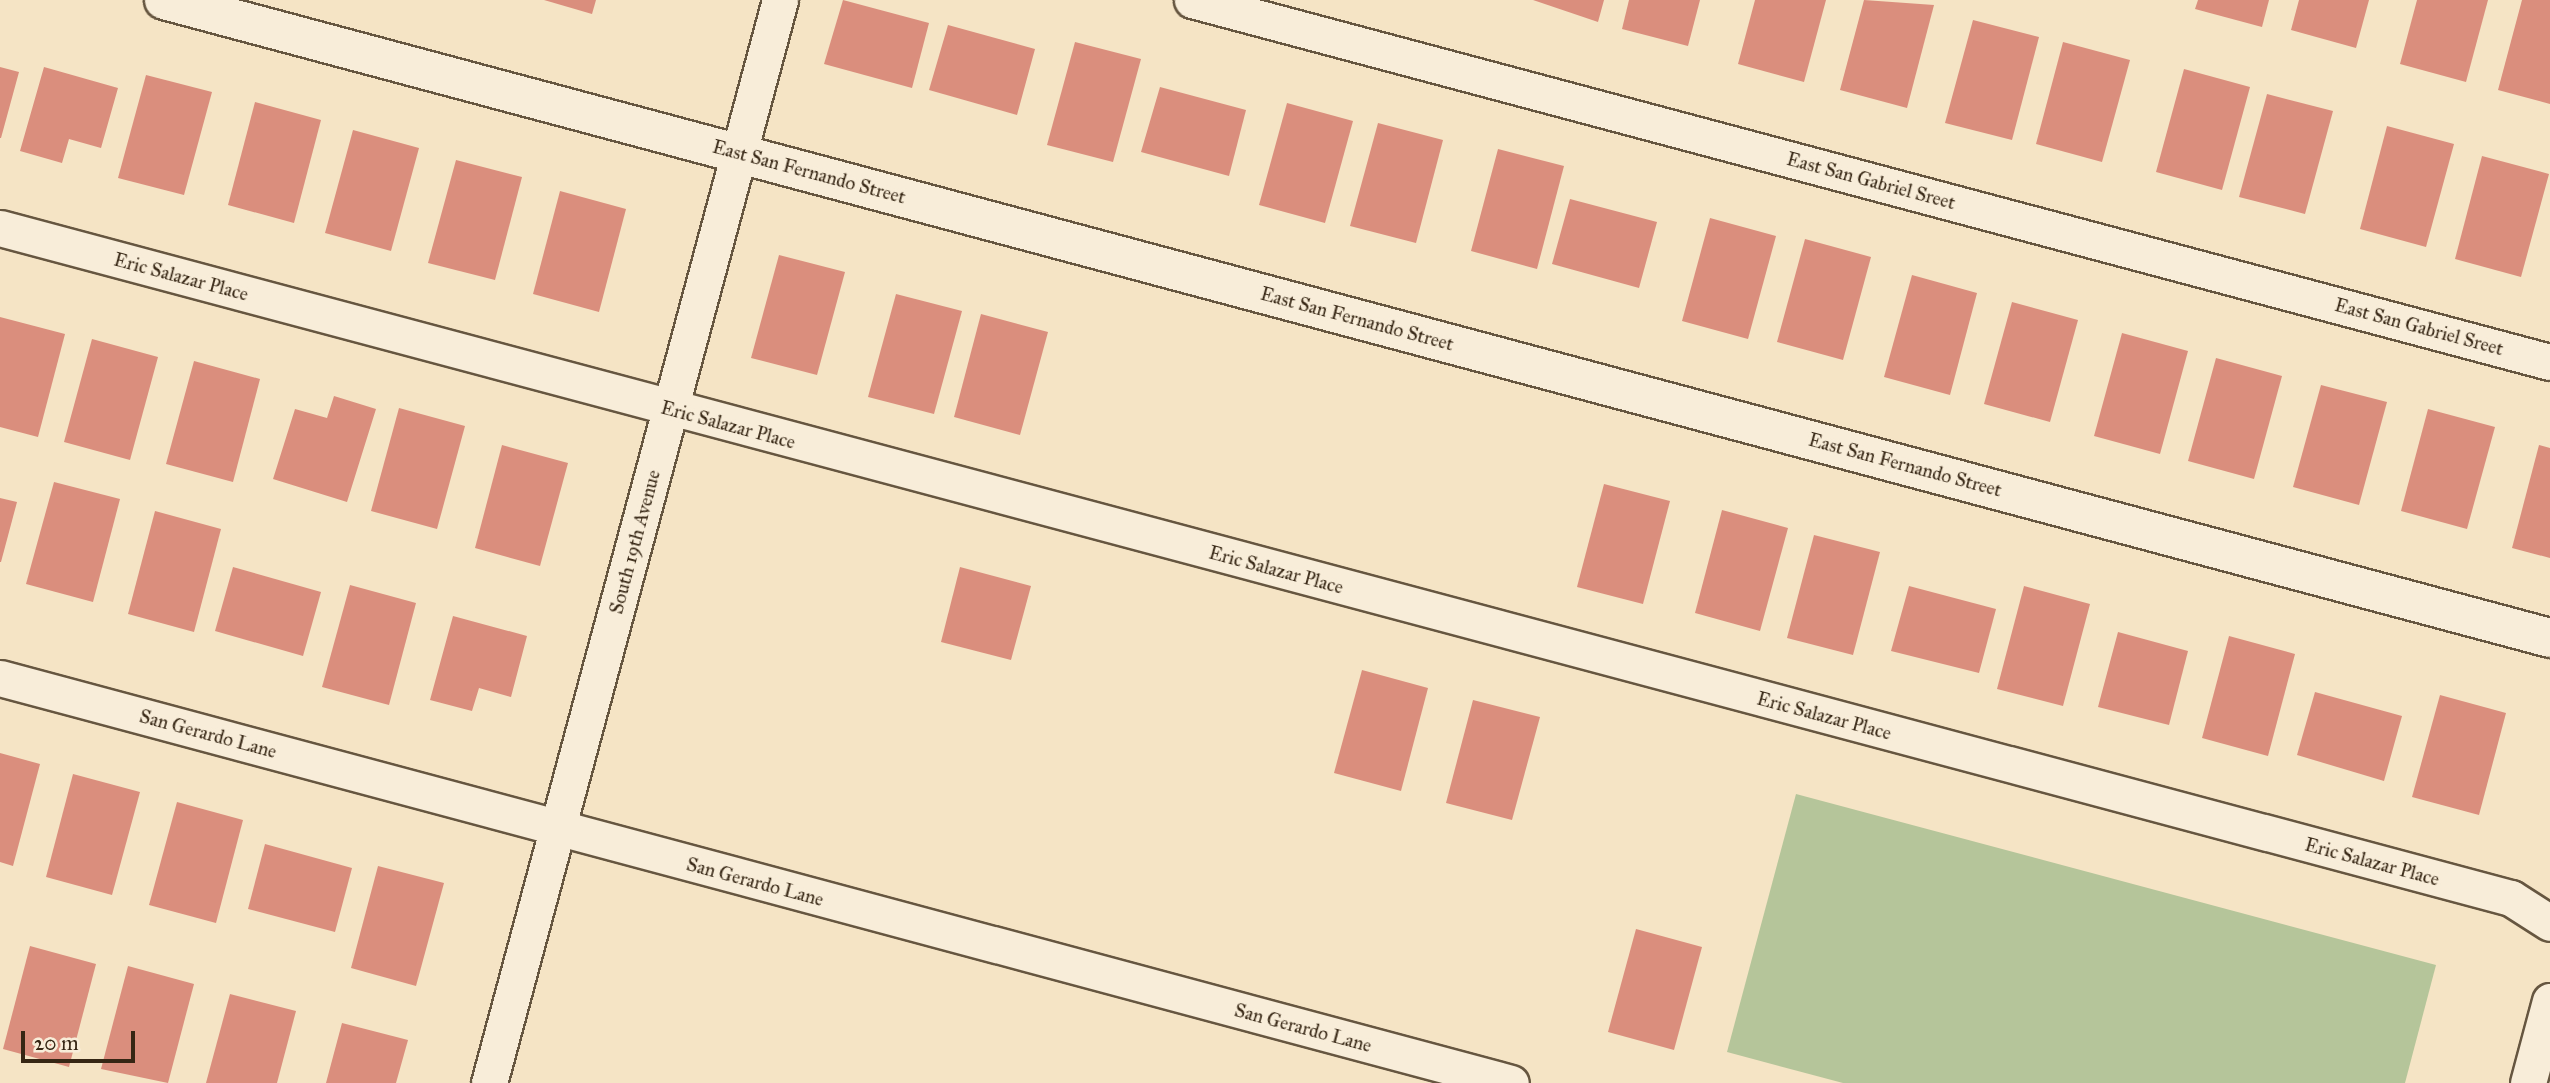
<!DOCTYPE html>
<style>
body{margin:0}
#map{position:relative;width:2550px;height:1083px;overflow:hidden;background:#f5e4c5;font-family:"IM FELL Great Primer",serif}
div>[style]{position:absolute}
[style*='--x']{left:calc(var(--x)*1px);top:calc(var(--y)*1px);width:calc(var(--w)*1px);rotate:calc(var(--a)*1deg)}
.green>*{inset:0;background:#b5c59a}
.building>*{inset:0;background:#da8e7d}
.roads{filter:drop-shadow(2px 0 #665640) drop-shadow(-2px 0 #665640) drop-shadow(0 2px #665640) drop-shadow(0 -2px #665640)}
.street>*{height:35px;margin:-17.5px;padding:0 17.5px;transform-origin:17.5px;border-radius:17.5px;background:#f8edd9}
.secondary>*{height:38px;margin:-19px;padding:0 19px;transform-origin:19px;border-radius:19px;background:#f8edd9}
span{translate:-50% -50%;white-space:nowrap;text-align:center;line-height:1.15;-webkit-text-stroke:7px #f8edd9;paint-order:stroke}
.street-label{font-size:19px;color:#362614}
.scale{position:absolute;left:21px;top:1031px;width:114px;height:32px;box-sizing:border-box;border:4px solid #362614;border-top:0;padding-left:9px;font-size:21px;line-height:24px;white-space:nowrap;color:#362614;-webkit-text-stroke:5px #f8edd9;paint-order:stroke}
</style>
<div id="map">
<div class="green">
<div style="clip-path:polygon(1796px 794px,2436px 965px,2405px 1083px,1843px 1083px,1727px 1052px)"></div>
</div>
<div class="building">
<div style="clip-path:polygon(544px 0,596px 0,592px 14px)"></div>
<div style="clip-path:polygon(843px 0,929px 23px,912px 88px,824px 64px)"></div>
<div style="clip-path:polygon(1533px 0,1604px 0,1598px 22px)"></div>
<div style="clip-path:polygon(1629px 0,1700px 0,1688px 46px,1622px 29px)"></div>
<div style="clip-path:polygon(1755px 0,1826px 0,1804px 82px,1738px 64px)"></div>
<div style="clip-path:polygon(1864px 0,1934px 5px,1907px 108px,1840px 90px)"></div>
<div style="clip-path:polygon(2198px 0,2269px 0,2262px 27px,2195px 9px)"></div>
<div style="clip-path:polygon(2299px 0,2369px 0,2356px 48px,2291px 30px)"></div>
<div style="clip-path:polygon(2417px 0,2488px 0,2466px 82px,2400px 64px)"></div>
<div style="clip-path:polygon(2522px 0,2550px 0,2550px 104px,2498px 90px)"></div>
<div style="clip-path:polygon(1973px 20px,2039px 37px,2012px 140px,1945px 123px)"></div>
<div style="clip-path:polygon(948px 25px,1035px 49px,1017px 115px,929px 90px)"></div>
<div style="clip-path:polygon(1075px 42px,1141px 59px,1113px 162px,1047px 145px)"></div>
<div style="clip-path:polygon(2063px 42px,2130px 60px,2102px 162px,2036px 144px)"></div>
<div style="clip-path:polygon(0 67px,19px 72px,1px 138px,0 138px)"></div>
<div style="clip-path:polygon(44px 67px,118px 88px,101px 148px,69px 139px,62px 163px,20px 151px)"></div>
<div style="clip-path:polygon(2184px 69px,2250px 87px,2222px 190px,2156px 172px)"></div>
<div style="clip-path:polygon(146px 75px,212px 92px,184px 195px,118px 178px)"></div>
<div style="clip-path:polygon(1160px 87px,1246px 110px,1229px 176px,1141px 152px)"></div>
<div style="clip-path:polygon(2267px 94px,2333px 111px,2305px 214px,2239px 197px)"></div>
<div style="clip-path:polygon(255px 102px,321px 120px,294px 223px,228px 205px)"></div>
<div style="clip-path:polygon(1287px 103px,1353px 121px,1325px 223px,1259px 205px)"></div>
<div style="clip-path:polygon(1378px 123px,1443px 140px,1416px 243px,1350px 226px)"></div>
<div style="clip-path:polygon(2387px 126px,2454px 144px,2426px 247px,2360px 229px)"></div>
<div style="clip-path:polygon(353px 130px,419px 148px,391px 251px,325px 233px)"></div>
<div style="clip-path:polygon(1498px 149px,1564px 166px,1537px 269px,1471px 251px)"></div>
<div style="clip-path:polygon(2482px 156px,2549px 174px,2521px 277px,2455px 259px)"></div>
<div style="clip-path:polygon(456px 160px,522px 177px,495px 280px,428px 263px)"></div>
<div style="clip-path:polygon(560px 191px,626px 209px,599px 312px,533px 294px)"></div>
<div style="clip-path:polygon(1570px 199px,1657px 222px,1639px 288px,1552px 264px)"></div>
<div style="clip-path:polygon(1710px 218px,1776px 236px,1748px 339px,1682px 321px)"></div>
<div style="clip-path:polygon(1805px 239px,1871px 257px,1843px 360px,1777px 342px)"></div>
<div style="clip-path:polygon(779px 255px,845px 272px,817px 375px,751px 358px)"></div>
<div style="clip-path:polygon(1912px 275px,1977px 293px,1950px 395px,1884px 377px)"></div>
<div style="clip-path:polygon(896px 294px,962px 311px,934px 414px,868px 397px)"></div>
<div style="clip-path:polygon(2012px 302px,2078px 320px,2050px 422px,1984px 404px)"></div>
<div style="clip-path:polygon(981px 314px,1048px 332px,1020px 435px,954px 417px)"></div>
<div style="clip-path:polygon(0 317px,65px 334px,38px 437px,0 427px)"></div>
<div style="clip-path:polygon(2122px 333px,2188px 351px,2160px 454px,2094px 436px)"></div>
<div style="clip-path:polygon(92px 339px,158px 357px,130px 460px,64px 442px)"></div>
<div style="clip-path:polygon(2216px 358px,2282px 376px,2254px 479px,2188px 461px)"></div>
<div style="clip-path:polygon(194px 361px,260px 379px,233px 482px,166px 464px)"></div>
<div style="clip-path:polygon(2321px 385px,2387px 402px,2359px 505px,2293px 487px)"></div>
<div style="clip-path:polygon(334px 396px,376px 409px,347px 502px,273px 479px,295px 409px,327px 418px)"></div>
<div style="clip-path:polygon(399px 408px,465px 426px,437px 529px,371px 511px)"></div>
<div style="clip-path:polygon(2428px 409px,2495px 427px,2467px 529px,2401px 511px)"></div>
<div style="clip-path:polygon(502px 445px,568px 463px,540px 566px,475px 548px)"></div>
<div style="clip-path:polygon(2539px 445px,2550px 448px,2550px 558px,2512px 548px)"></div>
<div style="clip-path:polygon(54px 482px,120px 499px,93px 602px,26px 584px)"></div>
<div style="clip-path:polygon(1604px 484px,1670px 501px,1643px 604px,1577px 587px)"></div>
<div style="clip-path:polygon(0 498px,17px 502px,1px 562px,0 562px)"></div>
<div style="clip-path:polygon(1722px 510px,1788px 528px,1760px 631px,1695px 613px)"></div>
<div style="clip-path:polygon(155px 511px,221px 529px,194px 632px,128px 614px)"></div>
<div style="clip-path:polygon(1814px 535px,1880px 552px,1853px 655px,1787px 638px)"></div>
<div style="clip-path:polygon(233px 567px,321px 592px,303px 656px,215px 631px)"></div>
<div style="clip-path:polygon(960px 567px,1031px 586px,1011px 660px,941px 642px)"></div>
<div style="clip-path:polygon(350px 585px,416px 603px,389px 705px,322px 687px)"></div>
<div style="clip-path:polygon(1909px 586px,1996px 609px,1979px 673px,1891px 651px)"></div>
<div style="clip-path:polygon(2024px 586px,2090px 604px,2063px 706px,1997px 689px)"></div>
<div style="clip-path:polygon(453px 616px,527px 636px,511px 697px,479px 688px,472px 711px,430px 700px)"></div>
<div style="clip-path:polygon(2118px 632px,2188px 651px,2169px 725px,2098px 707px)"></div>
<div style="clip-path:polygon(2229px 636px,2295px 654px,2268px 756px,2202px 738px)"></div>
<div style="clip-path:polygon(1362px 670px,1428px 688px,1401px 791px,1334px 773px)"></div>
<div style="clip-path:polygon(2315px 692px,2402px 716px,2384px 781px,2297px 755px)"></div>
<div style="clip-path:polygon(2440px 695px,2506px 713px,2479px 815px,2412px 797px)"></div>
<div style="clip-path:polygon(1473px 700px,1540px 717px,1512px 820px,1446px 803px)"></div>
<div style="clip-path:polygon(0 753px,40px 764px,13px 866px,0 862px)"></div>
<div style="clip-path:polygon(73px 774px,140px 792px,112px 895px,46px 877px)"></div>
<div style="clip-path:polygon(177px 802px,243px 820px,216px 923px,149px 905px)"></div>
<div style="clip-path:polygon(265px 844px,352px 868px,335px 932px,248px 909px)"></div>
<div style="clip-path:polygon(378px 866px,444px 883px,416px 986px,351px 968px)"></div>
<div style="clip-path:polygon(1636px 929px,1702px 947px,1674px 1050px,1608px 1032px)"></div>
<div style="clip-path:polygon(30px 946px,96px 964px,69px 1067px,3px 1049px)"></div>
<div style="clip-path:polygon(128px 966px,194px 984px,168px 1083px,101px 1069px)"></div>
<div style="clip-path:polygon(230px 994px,296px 1011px,277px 1083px,206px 1083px)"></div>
<div style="clip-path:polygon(342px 1023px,408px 1040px,396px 1083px,326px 1083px)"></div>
</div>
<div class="roads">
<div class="street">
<div style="--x:1192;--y:0;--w:1405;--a:14.93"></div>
<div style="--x:0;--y:228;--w:2599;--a:14.94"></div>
<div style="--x:2511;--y:898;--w:46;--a:32.7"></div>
<div style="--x:0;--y:678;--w:1564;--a:15"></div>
<div style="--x:489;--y:1083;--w:1121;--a:-74.96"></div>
<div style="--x:2528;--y:1083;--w:85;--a:-75"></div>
</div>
<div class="secondary">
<div style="--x:164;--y:0;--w:2470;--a:14.97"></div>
</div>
</div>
<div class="street-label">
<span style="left:809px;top:172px;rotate:15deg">East San Fernando Street</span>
<span style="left:1871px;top:181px;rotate:15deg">East San Gabriel Sreet</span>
<span style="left:181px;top:277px;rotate:15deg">Eric Salazar Place</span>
<span style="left:1357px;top:319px;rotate:15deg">East San Fernando Street</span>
<span style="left:2419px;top:327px;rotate:15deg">East San Gabriel Sreet</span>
<span style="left:728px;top:425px;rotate:15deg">Eric Salazar Place</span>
<span style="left:1905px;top:465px;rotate:15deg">East San Fernando Street</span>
<span style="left:635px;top:542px;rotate:-75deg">South 19th Avenue</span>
<span style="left:1276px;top:570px;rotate:15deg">Eric Salazar Place</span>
<span style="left:1824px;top:716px;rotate:15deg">Eric Salazar Place</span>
<span style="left:208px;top:734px;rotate:15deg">San Gerardo Lane</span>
<span style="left:2372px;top:862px;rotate:15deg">Eric Salazar Place</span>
<span style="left:755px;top:882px;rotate:15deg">San Gerardo Lane</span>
<span style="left:1303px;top:1028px;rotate:15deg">San Gerardo Lane</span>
</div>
<div class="scale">20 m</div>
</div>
